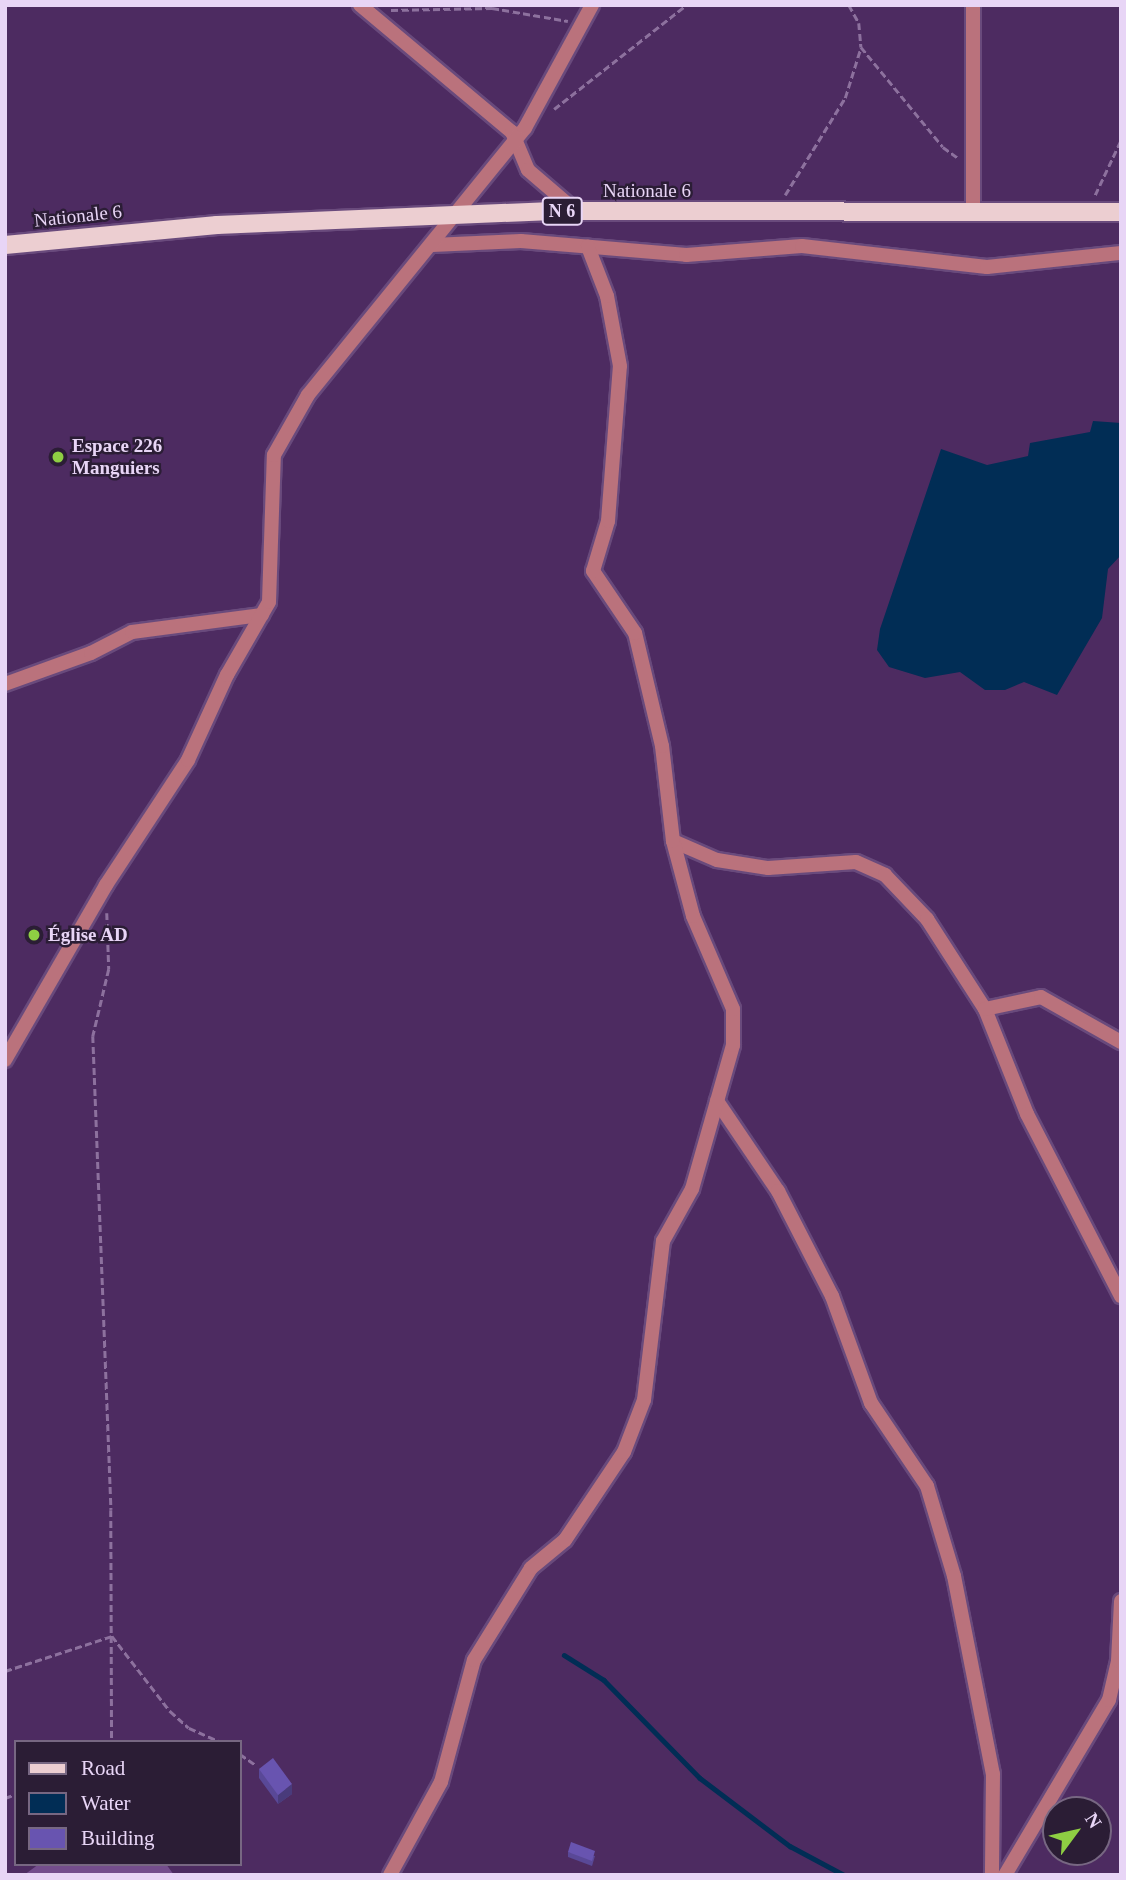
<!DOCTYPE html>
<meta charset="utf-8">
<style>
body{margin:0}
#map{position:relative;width:1126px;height:1880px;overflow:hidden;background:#4d2b61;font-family:Georgia,serif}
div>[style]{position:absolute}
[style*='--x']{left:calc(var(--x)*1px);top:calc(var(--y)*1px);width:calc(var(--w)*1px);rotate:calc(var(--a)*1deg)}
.green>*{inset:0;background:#744d8d}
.water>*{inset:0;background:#012d55}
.stream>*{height:4.5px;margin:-2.25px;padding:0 2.25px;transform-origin:2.25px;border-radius:2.25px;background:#012d55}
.path>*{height:2.5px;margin-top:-1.25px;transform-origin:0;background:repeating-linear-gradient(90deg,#8d719e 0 7px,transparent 0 10.5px)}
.roads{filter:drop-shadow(2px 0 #694a7c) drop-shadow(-2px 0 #694a7c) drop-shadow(0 2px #694a7c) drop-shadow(0 -2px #694a7c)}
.minor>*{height:14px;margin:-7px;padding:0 7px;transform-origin:7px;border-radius:7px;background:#ba727c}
.primary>*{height:18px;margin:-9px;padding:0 9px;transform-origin:9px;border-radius:9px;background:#ecced1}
.wall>*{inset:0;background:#594897}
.shaded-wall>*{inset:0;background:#493b7b}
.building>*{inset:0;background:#6854b0}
.dots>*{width:19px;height:19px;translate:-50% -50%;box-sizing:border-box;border:4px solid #2b1d35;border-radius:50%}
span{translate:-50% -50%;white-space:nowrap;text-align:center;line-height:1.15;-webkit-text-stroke:5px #2b1d35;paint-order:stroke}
.shield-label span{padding:2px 5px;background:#2b1d35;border:2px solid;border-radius:5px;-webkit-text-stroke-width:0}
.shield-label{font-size:18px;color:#e8d5f6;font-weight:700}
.street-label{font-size:19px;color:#e8d5f6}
.poi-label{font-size:19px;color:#e8d5f6;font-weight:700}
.left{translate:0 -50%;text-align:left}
.frame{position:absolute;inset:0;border:7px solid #e8d5f6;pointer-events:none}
.legend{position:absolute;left:14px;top:1740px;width:228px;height:126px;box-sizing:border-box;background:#2b1d35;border:2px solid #776782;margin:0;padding:9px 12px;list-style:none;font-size:21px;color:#e8d5f6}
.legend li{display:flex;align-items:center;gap:14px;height:35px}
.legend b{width:35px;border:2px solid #776782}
.north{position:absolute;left:1042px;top:1796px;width:70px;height:70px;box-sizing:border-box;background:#2b1d35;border:2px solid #776782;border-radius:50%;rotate:57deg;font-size:19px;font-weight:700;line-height:28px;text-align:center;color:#e8d5f6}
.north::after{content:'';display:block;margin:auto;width:24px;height:32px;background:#8ece43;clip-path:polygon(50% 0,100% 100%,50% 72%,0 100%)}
</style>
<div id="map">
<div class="green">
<div style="clip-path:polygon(39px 1864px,166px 1864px,174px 1875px,24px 1875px)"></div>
</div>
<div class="water">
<div style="clip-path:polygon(1093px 421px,1121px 423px,1121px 555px,1108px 569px,1102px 618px,1057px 695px,1024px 682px,1005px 690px,985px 690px,960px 672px,925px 678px,889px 667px,877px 650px,880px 629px,941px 449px,987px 465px,1028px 456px,1030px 443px,1090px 432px)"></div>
</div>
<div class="stream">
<div style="--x:564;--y:1655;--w:47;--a:32"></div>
<div style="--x:604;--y:1680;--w:137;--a:45.6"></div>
<div style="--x:700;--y:1778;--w:113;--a:37.1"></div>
<div style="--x:790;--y:1846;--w:61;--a:28.2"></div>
</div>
<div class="path">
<div style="--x:849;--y:5;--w:21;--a:61"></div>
<div style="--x:859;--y:23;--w:24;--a:85"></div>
<div style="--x:861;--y:47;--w:129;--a:50.6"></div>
<div style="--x:943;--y:147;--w:19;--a:36"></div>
<div style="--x:391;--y:10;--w:101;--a:-1.1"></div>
<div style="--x:492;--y:8;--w:77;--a:9.7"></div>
<div style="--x:554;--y:109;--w:168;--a:-38.2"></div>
<div style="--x:785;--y:195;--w:114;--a:-58.3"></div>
<div style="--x:845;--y:98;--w:53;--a:-72.6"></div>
<div style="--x:1095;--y:195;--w:61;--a:-64.7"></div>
<div style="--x:107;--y:913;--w:56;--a:88"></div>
<div style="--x:109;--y:969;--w:69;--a:103.4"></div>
<div style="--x:93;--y:1036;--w:474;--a:87.8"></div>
<div style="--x:111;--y:1510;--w:232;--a:89.8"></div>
<div style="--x:5;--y:1671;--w:113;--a:-18.1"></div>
<div style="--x:112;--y:1636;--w:95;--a:52.3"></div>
<div style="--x:170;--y:1711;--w:25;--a:42"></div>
<div style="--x:189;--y:1728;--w:35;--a:24"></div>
<div style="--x:240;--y:1754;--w:19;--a:35"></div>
<div style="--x:5;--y:1798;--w:12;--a:-20"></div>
</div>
<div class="roads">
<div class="minor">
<div style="--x:360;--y:5;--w:198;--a:39.9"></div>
<div style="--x:512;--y:132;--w:41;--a:67.2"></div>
<div style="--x:528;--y:170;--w:65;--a:40.6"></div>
<div style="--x:973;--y:5;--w:205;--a:90"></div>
<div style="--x:432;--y:245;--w:89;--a:-2.6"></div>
<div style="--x:521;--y:241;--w:166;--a:4.8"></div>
<div style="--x:686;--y:255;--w:116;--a:-4.4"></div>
<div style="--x:802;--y:246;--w:186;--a:6.5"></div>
<div style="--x:987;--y:267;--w:135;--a:-6"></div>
<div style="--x:5;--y:684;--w:91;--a:-19.8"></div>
<div style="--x:91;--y:653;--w:46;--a:-27.1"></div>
<div style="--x:132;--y:632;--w:131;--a:-7.5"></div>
<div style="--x:673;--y:841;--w:48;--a:23.4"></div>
<div style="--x:717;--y:860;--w:52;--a:8.9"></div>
<div style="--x:768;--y:868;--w:88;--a:-3.9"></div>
<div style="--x:856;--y:862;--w:32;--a:24"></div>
<div style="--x:885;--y:875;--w:61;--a:46.3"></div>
<div style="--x:927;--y:919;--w:107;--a:57.2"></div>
<div style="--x:985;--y:1009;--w:113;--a:68.2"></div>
<div style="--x:1027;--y:1114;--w:205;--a:62.7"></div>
<div style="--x:985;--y:1009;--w:57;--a:-12.1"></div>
<div style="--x:1041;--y:997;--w:92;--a:29.4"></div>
<div style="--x:5;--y:1060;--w:202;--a:-60"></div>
<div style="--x:106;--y:885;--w:149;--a:-56.7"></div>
<div style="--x:188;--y:760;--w:94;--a:-65.4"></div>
<div style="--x:227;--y:675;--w:84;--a:-60.1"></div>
<div style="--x:269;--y:602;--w:147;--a:-88.1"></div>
<div style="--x:274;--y:455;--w:69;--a:-60.5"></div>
<div style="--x:308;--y:395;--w:344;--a:-50.9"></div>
<div style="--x:525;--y:128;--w:140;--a:-61.4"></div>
<div style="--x:717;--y:1101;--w:109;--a:55.9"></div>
<div style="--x:778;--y:1191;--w:118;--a:62.8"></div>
<div style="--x:832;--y:1296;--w:114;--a:70"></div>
<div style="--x:871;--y:1403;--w:100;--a:56"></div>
<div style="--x:927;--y:1486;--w:94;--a:73.3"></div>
<div style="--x:954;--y:1576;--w:202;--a:78.9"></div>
<div style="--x:993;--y:1774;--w:101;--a:90.6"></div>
<div style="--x:390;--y:1875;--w:106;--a:-61.3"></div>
<div style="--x:441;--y:1782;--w:126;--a:-74.9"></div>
<div style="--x:474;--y:1660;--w:108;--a:-58.2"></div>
<div style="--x:531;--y:1568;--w:44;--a:-39.5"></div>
<div style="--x:565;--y:1540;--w:106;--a:-56.2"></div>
<div style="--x:624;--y:1452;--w:56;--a:-69"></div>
<div style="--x:644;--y:1400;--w:160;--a:-83.2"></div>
<div style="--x:663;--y:1241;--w:60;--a:-60.9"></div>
<div style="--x:692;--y:1189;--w:150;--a:-74.1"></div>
<div style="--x:733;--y:1045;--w:36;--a:-90"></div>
<div style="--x:733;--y:1009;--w:101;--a:-113.3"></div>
<div style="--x:693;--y:916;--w:78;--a:-104.9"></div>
<div style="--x:673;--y:841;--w:96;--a:-96.6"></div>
<div style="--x:662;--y:746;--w:116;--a:-103.4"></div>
<div style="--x:635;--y:633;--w:75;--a:-124.1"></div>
<div style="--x:593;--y:571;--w:52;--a:-73.3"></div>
<div style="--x:608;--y:521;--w:155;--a:-85.6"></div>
<div style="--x:620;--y:366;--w:71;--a:-100.5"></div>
<div style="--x:607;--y:296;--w:53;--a:-111.2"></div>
<div style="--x:1005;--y:1875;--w:204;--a:-59.3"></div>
<div style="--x:1109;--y:1700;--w:40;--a:-77"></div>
<div style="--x:1118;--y:1661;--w:60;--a:-87.1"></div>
</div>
<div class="primary">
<div style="--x:5;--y:245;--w:213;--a:-5.4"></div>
<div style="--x:217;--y:225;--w:336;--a:-2.4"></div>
<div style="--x:553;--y:211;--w:568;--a:0.1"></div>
</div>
</div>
<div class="wall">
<div style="clip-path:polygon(259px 1769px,292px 1794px,278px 1804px,259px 1778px)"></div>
<div style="clip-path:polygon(568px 1852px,595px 1856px,592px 1866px,568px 1857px)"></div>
</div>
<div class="shaded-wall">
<div style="clip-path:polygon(292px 1784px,292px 1794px,278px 1804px,278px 1795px)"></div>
</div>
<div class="building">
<div style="clip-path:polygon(273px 1758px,292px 1784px,278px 1795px,259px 1769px)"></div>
<div style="clip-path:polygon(571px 1842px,595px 1851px,592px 1861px,568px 1852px)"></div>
</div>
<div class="dots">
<div style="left:58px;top:457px;background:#8ece43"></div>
<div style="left:34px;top:935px;background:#8ece43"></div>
</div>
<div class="shield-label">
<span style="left:562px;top:211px">N 6</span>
</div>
<div class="street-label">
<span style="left:647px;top:191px">Nationale 6</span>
<span style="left:78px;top:216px;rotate:-6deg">Nationale 6</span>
</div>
<div class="poi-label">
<span class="left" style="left:72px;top:457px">Espace 226<br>Manguiers</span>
<span class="left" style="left:48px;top:935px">Église AD</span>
</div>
<div class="frame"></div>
<ul class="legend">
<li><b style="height:9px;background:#ecced1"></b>Road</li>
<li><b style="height:19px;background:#012d55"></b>Water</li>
<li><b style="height:19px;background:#6854b0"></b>Building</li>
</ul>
<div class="north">N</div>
</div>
